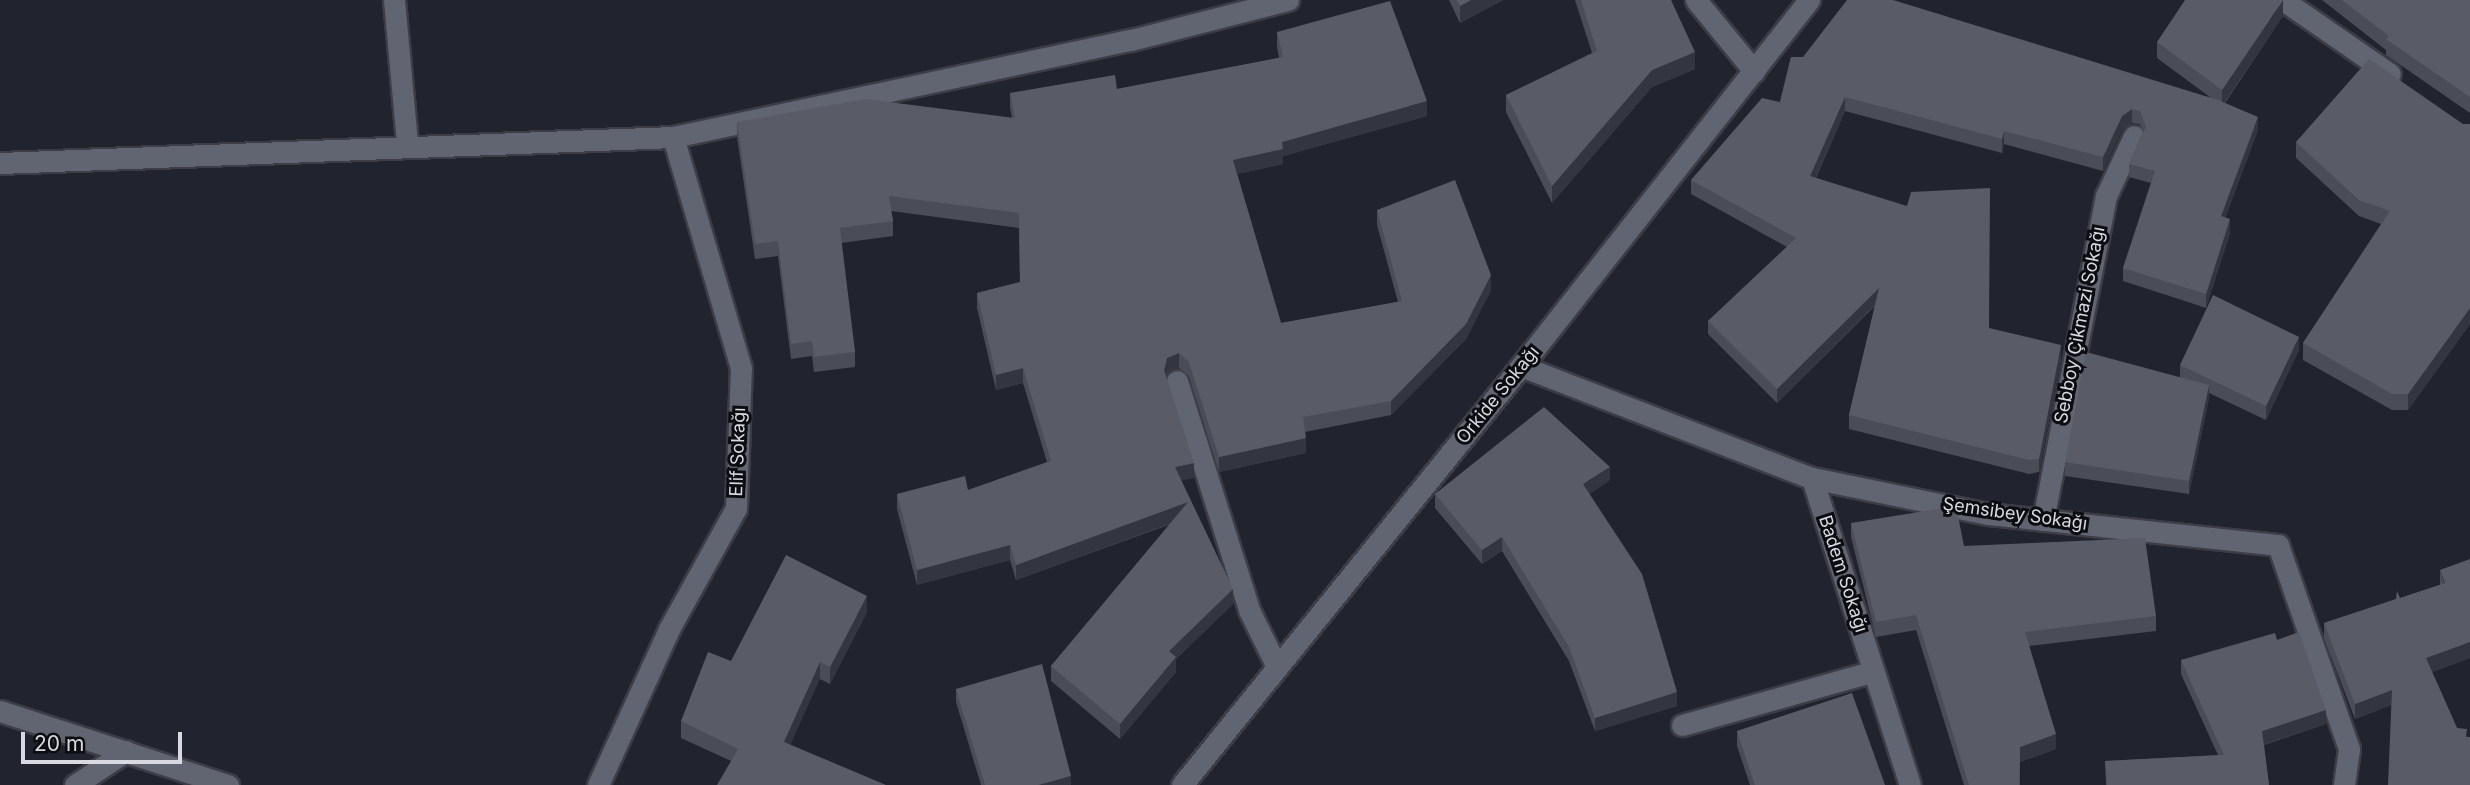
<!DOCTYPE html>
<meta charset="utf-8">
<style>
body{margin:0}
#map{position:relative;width:2470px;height:785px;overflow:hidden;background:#21232e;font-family:Inter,sans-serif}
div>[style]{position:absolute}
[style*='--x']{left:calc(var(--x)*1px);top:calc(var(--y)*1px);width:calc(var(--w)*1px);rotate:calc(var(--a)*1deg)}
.roads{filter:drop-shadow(2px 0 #3c3d47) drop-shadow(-2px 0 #3c3d47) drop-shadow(0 2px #3c3d47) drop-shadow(0 -2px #3c3d47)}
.lane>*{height:21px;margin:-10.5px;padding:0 10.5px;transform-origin:10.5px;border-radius:10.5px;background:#616471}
.street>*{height:21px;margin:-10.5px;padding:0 10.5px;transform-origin:10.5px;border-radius:10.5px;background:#616471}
.wall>*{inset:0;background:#4a4d58}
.shaded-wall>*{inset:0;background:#333641}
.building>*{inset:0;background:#595c67}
span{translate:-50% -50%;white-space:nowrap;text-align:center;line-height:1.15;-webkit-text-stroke:6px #0c0d11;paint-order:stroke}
.street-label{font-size:18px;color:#d8d9e1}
.scale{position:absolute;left:21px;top:732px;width:161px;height:32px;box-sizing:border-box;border:4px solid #d8d9e1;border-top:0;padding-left:9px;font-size:21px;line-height:24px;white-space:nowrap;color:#d8d9e1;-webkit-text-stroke:5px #0c0d11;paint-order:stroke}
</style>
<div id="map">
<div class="roads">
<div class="lane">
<div style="--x:1177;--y:381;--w:240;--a:72.5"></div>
<div style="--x:1249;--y:610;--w:64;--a:63.8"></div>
</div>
<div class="street">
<div style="--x:394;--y:0;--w:145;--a:84.8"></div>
<div style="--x:1696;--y:0;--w:92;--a:50.8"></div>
<div style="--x:2283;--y:0;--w:130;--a:34.7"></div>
<div style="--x:0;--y:163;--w:674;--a:-2.21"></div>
<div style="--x:673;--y:137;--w:468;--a:-12"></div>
<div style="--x:1131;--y:40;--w:162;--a:-14.3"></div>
<div style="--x:1521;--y:366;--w:312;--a:21.1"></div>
<div style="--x:1812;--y:478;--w:180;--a:11.6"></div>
<div style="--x:1988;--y:514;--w:292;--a:6.1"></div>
<div style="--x:2278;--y:545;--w:216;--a:70.8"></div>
<div style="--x:2349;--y:749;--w:36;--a:98"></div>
<div style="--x:1812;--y:478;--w:322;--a:72.3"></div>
<div style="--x:2043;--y:520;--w:330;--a:-79"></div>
<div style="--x:2106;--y:196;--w:66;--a:-65"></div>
<div style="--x:0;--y:711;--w:240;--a:18"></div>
<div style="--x:1682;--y:725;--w:199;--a:-15.7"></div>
<div style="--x:75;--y:785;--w:61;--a:-33.7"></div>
<div style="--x:598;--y:785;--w:171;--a:-65.5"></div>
<div style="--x:669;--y:629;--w:138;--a:-61"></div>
<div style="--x:736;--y:508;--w:140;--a:-88"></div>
<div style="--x:741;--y:368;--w:241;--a:-106.4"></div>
<div style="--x:1182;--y:785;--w:539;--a:-51.02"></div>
<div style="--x:1521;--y:366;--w:466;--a:-51.8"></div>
</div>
</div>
<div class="wall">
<div style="clip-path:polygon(1449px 0,1503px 0,1460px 23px)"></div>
<div style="clip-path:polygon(1575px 0,1671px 0,1695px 69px,1652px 87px,1552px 203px,1506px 112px,1506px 95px,1592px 53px)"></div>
<div style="clip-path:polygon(2322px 0,2470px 0,2470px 113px,2386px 55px,2386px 50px)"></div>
<div style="clip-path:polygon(2283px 16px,2225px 103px,2258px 130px,2225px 218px,2230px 233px,2206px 308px,2123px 281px,2123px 268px,2151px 183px,2129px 177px,2129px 164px,2143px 133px,2140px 124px,2132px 123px,2122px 130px,2103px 171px,2004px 144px,2002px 153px,1845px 111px,1816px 178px,1989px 328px,2061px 359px,2039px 472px,2029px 474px,1849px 429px,1849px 415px,1875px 306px,1777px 403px,1708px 334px,1708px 321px,1787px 247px,1691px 194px,1691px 180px,1780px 102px,1791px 57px,2210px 97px,2157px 58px,2157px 42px)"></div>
<div style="clip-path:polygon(1277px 32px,1427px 116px,1283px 156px,1283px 164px,1237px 174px,1281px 323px,1398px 302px,1377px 225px,1377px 210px,1491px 290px,1466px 339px,1391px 415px,1305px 432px,1306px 453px,1219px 472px,1189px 376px,1179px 368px,1167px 373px,1166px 376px,1194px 478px,1181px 480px,1233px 604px,1176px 659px,1176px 672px,1120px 739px,1051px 681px,1051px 666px,1171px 524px,1016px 580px,1010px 560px,917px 585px,897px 509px,897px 494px,968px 490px,1047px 462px,1023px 383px,996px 390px,977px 308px,977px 293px,1020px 282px,1019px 228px,891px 211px,893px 221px,893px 236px,841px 243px,855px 352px,855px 367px,814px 372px,812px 356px,791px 359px,778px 256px,755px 259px,737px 137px,737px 122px,1012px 118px,1010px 108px,1010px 93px,1117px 89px,1279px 58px,1277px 47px)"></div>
<div style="clip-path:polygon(2463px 124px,2470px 124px,2470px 324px,2408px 410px,2392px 410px,2303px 360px,2303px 343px,2381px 224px,2359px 216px,2296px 158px,2296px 142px)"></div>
<div style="clip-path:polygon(2299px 350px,2266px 420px,2209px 393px,2209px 398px,2189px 494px,2065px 476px,2065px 462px,2180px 377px,2180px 365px)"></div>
<div style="clip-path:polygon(1610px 480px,1589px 494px,1677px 706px,1595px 731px,1569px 661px,1502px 551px,1482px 564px,1435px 508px,1435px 494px)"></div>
<div style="clip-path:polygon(1851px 523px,1964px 546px,2156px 616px,2156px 631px,2029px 646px,2056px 749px,2020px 762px,2020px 785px,1964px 785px,1916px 630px,1876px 637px,1851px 537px)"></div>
<div style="clip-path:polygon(2440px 570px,2470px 658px,2432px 672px,2457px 728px,2467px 737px,2470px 785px,2391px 705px,2355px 719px,2324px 638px,2324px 623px,2440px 585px)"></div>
<div style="clip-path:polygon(867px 612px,830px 684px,820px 679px,731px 761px,681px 738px,681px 721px,731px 661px)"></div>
<div style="clip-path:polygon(2277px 640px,2326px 724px,2264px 745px,2269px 785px,2106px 785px,2105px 761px,2218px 755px,2181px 674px,2181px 660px)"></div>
<div style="clip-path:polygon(956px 689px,1071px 785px,981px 785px,956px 702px)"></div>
<div style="clip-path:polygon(1737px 731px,1885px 785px,1750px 785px,1737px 746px)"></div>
</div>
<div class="shaded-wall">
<div style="clip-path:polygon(1471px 0,1503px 0,1460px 23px,1460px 6px)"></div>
<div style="clip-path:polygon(2283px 0,2283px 16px,2222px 106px,2222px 90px)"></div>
<div style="clip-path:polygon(1695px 52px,1695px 69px,1652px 87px,1552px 203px,1552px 186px,1652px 70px)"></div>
<div style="clip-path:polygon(1845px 97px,1845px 111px,1810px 190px,1810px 176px)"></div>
<div style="clip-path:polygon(1427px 101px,1427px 116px,1283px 156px,1283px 164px,1233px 175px,1233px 160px,1282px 142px)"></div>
<div style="clip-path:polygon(2132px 109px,2132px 123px,2122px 130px,2103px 171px,2103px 157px,2122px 116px)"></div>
<div style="clip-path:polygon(2258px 117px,2258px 130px,2221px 230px,2221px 216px)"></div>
<div style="clip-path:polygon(2004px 131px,2004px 144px,2002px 153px,2002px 139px)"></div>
<div style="clip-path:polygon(2230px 219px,2230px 233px,2206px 308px,2206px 294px)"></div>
<div style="clip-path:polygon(1491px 275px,1491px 290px,1466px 339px,1391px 415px,1391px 401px)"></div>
<div style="clip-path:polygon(1879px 288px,1879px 301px,1777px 403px,1777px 389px)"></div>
<div style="clip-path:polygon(2470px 308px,2470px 324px,2408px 410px,2408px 394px)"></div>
<div style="clip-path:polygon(2299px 337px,2299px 350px,2266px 420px,2266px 406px)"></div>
<div style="clip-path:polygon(2061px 345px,2061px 359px,2039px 472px,2039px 459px)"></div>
<div style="clip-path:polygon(1179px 353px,1179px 368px,1167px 373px,1164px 385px,1164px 370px,1167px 358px)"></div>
<div style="clip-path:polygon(1023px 368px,1023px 383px,996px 390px,996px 375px)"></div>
<div style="clip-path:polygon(2209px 385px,2209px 398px,2189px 494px,2189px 481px)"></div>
<div style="clip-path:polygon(1306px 438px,1306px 453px,1219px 472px,1219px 457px)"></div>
<div style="clip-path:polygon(1194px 463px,1194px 478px,1175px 482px,1175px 467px)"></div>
<div style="clip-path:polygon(1610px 467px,1610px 480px,1583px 498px,1583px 484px)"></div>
<div style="clip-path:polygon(1188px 502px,1188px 517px,1016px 580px,1016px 565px)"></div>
<div style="clip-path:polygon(1502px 537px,1502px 551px,1482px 564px,1482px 550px)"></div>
<div style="clip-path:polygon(1010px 545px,1010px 560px,917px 585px,917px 570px)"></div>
<div style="clip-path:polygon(1233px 589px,1233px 604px,1176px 659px,1176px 672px,1120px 739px,1120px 724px,1169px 651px)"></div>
<div style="clip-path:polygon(867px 596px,867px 612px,830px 684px,830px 667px)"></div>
<div style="clip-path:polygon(2470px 642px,2470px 658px,2426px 674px,2426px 658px)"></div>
<div style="clip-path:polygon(820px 662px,820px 679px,784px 759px,784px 742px)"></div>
<div style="clip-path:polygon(2392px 690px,2392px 705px,2355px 719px,2355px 704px)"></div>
<div style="clip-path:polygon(1677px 692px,1677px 706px,1595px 731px,1595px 718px)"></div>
<div style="clip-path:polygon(2326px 710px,2326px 724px,2262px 745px,2262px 731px)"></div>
<div style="clip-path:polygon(2056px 734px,2056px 749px,2020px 762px,2020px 747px)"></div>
<div style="clip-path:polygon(1071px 776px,1071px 785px,1038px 785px)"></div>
</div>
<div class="building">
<div style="clip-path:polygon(1457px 0,1471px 0,1460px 6px)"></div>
<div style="clip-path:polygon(1581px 0,1671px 0,1695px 52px,1652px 70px,1552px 186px,1506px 95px,1597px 51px)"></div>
<div style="clip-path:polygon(1847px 0,1893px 0,2218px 100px,2258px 117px,2221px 216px,2230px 219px,2206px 294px,2123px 268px,2155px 171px,2129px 164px,2146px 127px,2140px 111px,2132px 109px,2122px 116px,2103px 157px,2004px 131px,2002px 139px,1845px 97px,1810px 176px,1907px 206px,1911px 192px,1990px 188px,1989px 328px,2061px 345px,2039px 459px,2029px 460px,1849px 415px,1879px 288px,1777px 389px,1708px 321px,1796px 238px,1691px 180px,1762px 98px,1780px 102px,1791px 57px,1803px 57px)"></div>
<div style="clip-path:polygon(2185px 0,2283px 0,2222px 90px,2157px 42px)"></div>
<div style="clip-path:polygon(2342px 0,2470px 0,2470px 97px,2386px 39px,2389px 36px)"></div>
<div style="clip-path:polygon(1390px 1px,1427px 101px,1282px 142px,1283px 149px,1233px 160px,1281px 323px,1402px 301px,1377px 210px,1455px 180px,1491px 275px,1466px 324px,1391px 401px,1303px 417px,1306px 438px,1219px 457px,1189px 362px,1179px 353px,1167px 358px,1164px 370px,1194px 463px,1175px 467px,1233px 589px,1169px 651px,1176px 657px,1120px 724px,1051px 666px,1188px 502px,1016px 565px,1010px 545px,917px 570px,897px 494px,965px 476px,968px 490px,1051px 461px,1023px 368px,996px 375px,977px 293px,1020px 282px,1019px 213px,889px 196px,893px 221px,840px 228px,855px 352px,814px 357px,812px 341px,791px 344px,778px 241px,755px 244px,737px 122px,865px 99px,1015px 118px,1010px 93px,1115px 75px,1117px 89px,1283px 57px,1277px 32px)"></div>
<div style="clip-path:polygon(2369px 59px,2463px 124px,2470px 124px,2470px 308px,2408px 394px,2392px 394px,2303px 343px,2390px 211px,2359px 200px,2296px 142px)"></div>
<div style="clip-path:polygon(2213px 295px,2299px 337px,2266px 406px,2180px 365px)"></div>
<div style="clip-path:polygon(2086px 352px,2209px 385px,2189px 481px,2065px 462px)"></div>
<div style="clip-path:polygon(1544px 407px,1610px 467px,1583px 484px,1642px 574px,1677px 692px,1595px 718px,1569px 647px,1502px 537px,1482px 550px,1435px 494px)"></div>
<div style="clip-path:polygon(1956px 506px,1964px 546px,2145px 538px,2156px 616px,2025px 632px,2056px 734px,2020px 747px,2019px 785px,1969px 785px,1916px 615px,1876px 622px,1851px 523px)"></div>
<div style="clip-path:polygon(786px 555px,867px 596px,830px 667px,820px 662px,784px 742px,886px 785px,717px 785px,738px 749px,681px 721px,708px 652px,731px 661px)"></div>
<div style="clip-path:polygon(2470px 559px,2470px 642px,2426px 658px,2457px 728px,2467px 729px,2466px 737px,2470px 737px,2470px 785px,2388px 785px,2392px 690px,2355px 704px,2324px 623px,2396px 599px,2397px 591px,2400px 598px,2445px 583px,2440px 570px)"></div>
<div style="clip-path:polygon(2299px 632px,2326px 710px,2262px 731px,2269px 785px,2107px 785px,2105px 761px,2224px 755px,2181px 660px,2275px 633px,2277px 640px)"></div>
<div style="clip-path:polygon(1042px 664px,1071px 776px,1038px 785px,985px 785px,956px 689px)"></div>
<div style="clip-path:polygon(1852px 693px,1885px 785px,1755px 785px,1737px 731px)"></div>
</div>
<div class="street-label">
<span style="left:2080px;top:325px;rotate:-79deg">Sebboy Çikmazi Sokağı</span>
<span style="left:1498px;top:395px;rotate:-51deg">Orkide Sokağı</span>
<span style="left:738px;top:452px;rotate:-88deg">Elif Sokağı</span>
<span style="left:2015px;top:514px;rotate:8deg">Şemsibey Sokağı</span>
<span style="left:1843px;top:574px;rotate:72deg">Badem Sokağı</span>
</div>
<div class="scale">20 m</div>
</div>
